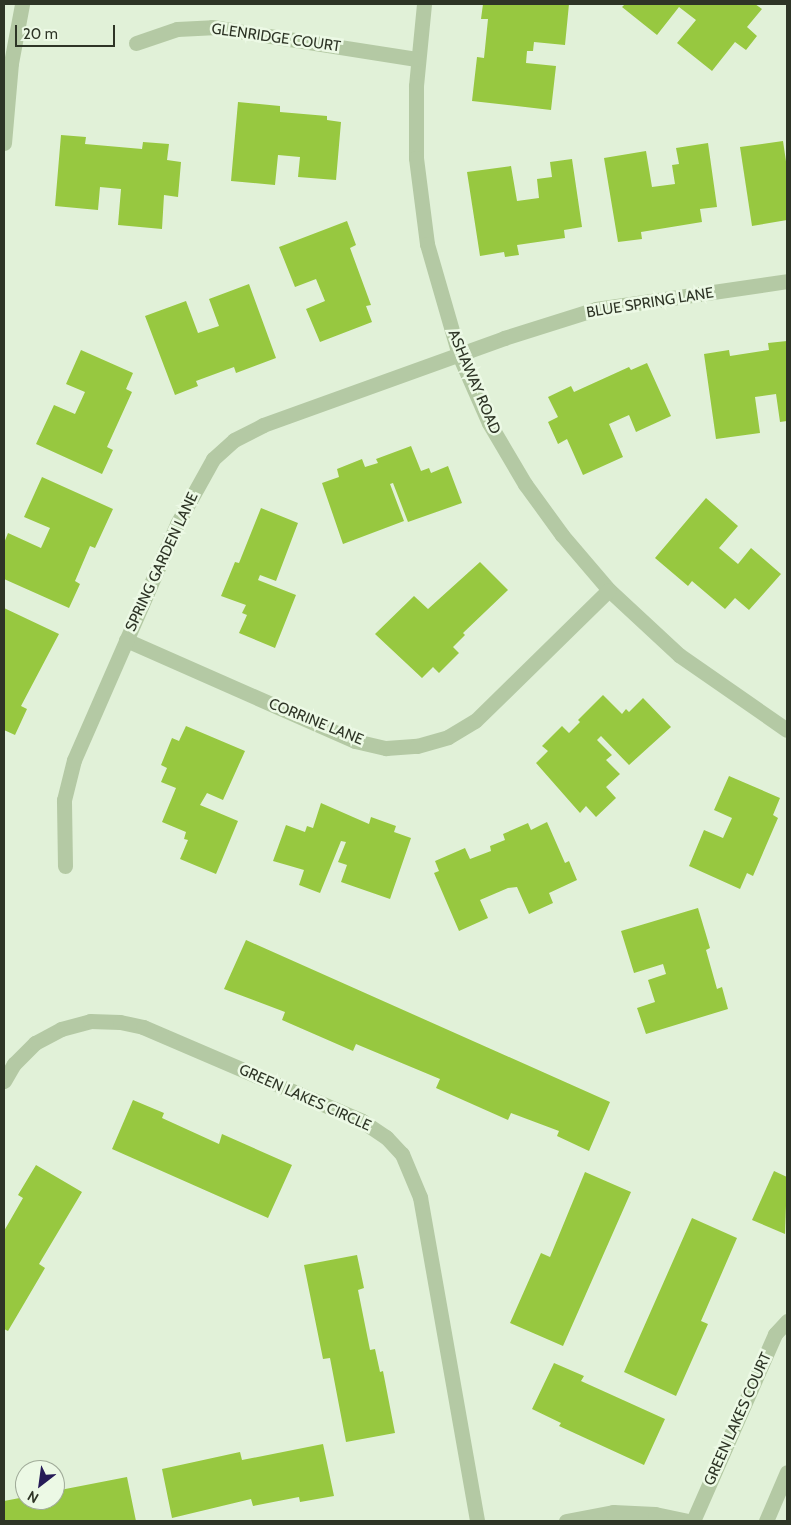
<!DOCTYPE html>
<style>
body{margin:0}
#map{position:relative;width:791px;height:1525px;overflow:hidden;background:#e1f1d8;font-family:Cabin,sans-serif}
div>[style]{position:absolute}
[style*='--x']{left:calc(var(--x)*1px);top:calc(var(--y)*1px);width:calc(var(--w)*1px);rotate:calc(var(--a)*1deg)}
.building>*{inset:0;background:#97c840}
.minor>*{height:15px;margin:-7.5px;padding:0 7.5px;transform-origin:7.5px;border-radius:7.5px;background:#b4c9a4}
span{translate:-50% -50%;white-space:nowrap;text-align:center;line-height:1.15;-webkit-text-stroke:5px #ecf9e5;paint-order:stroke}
.street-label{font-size:15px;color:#2e3526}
.frame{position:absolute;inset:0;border:5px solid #2e3526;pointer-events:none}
.north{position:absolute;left:15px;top:1460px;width:50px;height:50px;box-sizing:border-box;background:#ecf9e5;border:1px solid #a0ab99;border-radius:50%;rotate:210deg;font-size:14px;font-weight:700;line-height:20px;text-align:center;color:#2e3526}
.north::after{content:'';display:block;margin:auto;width:18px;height:22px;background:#261b57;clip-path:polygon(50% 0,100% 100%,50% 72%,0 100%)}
.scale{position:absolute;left:15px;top:25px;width:100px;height:22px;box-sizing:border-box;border:2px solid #2e3526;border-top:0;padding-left:6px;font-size:15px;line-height:18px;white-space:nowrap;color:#2e3526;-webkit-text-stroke:4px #ecf9e5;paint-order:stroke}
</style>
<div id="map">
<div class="building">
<div style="clip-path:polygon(483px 4px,569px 4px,565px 45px,534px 42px,533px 51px,527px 51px,526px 63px,556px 66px,551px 110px,472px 101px,477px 57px,484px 58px,488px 19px,481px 19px)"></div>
<div style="clip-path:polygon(625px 4px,755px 4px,762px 9px,747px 27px,757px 36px,746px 50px,735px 42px,712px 71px,677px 43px,696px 20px,679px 7px,657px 35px,622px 7px)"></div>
<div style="clip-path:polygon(238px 102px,280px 106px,280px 112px,327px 116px,327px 120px,341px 122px,336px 180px,298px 177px,300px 157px,278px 155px,275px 185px,231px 181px)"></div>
<div style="clip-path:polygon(61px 135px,86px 137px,85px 144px,142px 149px,143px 142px,169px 144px,167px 160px,181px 162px,178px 197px,164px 195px,162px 229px,118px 225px,121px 189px,100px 187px,98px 210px,55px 206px)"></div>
<div style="clip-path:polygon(783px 141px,787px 168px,787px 220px,752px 226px,740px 147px)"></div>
<div style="clip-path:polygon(708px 143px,717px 207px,700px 209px,702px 222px,641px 232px,642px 239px,618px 242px,604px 158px,646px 151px,652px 187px,675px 184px,672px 165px,679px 164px,676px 148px)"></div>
<div style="clip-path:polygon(572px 159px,582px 227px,564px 230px,565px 238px,517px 245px,519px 255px,505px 257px,504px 252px,480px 256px,467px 172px,511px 166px,517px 201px,539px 198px,537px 179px,552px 177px,550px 162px)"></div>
<div style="clip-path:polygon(347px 221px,356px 245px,350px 248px,371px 305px,366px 306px,372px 322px,320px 342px,306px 309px,325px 301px,316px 279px,295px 287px,279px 247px)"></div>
<div style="clip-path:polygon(249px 284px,276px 358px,236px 373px,234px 367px,196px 381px,198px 386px,175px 395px,145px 316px,186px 301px,198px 333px,219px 326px,209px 299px)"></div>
<div style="clip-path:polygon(787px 341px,787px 421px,780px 422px,776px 394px,755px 397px,760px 433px,716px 439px,704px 354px,729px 350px,730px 356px,769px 350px,768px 343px)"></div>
<div style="clip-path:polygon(81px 350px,133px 373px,126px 389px,132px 392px,107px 447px,113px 450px,102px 474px,36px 444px,54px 405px,75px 414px,85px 392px,66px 384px)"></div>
<div style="clip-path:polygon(647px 363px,671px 416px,636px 432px,629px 415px,609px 424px,623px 457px,583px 475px,567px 439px,558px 444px,548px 422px,558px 417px,548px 397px,571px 386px,574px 392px,629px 367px,631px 370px)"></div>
<div style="clip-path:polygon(411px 446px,421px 471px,429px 468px,431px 473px,448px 466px,462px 503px,408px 522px,393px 483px,390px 484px,404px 521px,343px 544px,322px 483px,339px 477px,337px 469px,362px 459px,365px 467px,378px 463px,376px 459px)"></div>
<div style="clip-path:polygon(42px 477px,113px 509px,95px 548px,90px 546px,75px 581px,80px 584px,69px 608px,4px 579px,4px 543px,8px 533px,41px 548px,50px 528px,24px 517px)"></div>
<div style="clip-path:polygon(706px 498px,738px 526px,719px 548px,738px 564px,751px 548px,781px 574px,749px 610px,735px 598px,725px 609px,692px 581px,688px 586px,655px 558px)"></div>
<div style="clip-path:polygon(261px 508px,298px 523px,276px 581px,260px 575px,258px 580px,296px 595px,275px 648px,239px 633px,247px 615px,242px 613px,246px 605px,221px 596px,235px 562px,239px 563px)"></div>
<div style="clip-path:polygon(480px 562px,508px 590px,463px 633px,465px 635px,453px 647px,459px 653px,439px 673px,433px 667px,422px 678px,375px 634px,414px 596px,428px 609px)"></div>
<div style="clip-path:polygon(4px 608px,59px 634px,21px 706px,27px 709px,15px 735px,4px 730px)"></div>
<div style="clip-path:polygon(603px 695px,622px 714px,626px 709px,629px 712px,643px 698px,671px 727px,629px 765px,601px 736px,597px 740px,612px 755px,606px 760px,620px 774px,606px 787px,616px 798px,596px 817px,586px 806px,580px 813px,536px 763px,548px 751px,542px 746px,562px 726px,569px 733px,580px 722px,578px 720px)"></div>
<div style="clip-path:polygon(186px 726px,245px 751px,223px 800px,207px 793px,200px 805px,238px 821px,216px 874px,180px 859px,188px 840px,184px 839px,186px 832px,162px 822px,176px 788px,161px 782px,167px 768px,161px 765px,172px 738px,179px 741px)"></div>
<div style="clip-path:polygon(729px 776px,780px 798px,773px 815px,778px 818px,753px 876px,747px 873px,740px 889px,689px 866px,704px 830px,723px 838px,732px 818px,714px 810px)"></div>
<div style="clip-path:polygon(321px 803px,369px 824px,371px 817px,396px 826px,394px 832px,411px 838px,390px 899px,341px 882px,347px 865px,338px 862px,346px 842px,341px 841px,320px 893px,299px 885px,304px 870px,273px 861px,286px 825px,305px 832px,307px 826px,313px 828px)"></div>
<div style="clip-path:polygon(547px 822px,565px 863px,569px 861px,577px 880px,549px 893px,553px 903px,529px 914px,517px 887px,508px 888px,480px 900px,488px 918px,459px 931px,434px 873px,439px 871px,435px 861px,465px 848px,470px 859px,491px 851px,490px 846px,505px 840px,503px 834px,528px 823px,531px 830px)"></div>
<div style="clip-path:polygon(698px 908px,710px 948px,706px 950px,717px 989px,722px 987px,728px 1009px,646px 1034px,637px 1008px,655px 1002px,648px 980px,666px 974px,663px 964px,634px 973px,621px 931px)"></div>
<div style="clip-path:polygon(246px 940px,610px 1102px,589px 1151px,557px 1136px,559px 1131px,511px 1113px,508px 1120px,436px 1088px,440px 1079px,356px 1044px,353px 1051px,282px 1020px,285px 1012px,224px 989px)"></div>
<div style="clip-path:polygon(133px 1100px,164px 1113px,162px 1118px,219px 1144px,222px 1134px,292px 1165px,268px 1218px,112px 1149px)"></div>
<div style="clip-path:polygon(36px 1165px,82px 1192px,39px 1264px,45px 1268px,8px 1331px,4px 1329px,4px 1231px,23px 1198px,18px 1195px)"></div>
<div style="clip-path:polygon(774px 1171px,787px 1177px,785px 1234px,752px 1220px)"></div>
<div style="clip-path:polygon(585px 1172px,631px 1192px,563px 1346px,510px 1323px,541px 1253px,550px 1257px)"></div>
<div style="clip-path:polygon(692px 1218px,737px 1238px,701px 1321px,708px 1324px,676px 1396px,624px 1372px)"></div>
<div style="clip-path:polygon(357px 1255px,364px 1288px,358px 1290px,370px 1350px,375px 1349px,380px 1372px,383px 1371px,395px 1433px,346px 1442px,330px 1358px,323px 1359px,304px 1265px)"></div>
<div style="clip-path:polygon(554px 1363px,584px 1376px,581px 1381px,665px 1419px,644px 1465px,559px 1426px,561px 1423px,532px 1409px)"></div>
<div style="clip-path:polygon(323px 1444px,334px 1496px,300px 1502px,299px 1497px,253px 1506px,251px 1499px,172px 1518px,162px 1469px,240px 1452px,242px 1460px)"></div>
<div style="clip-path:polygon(127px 1477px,136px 1521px,4px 1521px,4px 1501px,25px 1497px,25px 1500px,55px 1500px,55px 1491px)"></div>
</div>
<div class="minor">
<div style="--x:424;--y:4;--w:82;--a:95.6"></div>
<div style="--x:416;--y:86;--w:72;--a:90"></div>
<div style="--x:416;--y:158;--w:87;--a:82.7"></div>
<div style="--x:427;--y:244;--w:116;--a:73.9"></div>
<div style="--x:459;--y:355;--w:74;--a:66.2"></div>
<div style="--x:489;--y:423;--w:71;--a:59.5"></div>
<div style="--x:525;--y:484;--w:63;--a:54"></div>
<div style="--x:562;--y:535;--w:72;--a:49.5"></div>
<div style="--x:609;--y:590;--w:96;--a:42.9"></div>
<div style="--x:679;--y:655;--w:131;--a:34.8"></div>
<div style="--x:136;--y:43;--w:43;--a:-18.9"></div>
<div style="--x:177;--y:29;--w:35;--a:-3"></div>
<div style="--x:212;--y:27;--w:207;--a:8.9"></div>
<div style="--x:4;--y:143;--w:80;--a:-85"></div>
<div style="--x:11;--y:63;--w:60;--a:-79.4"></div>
<div style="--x:126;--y:640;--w:250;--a:23.8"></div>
<div style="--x:355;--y:741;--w:32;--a:13"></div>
<div style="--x:386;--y:748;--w:31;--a:-4"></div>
<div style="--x:417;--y:746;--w:32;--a:-16"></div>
<div style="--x:448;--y:737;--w:31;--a:-31"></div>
<div style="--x:475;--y:721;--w:187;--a:-44.4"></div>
<div style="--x:65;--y:866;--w:66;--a:-90.9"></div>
<div style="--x:64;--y:800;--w:41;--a:-76"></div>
<div style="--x:74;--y:760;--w:257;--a:-66.4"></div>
<div style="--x:177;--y:524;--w:74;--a:-61"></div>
<div style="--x:213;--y:459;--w:28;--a:-42"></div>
<div style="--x:234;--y:440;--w:33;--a:-27"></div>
<div style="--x:263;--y:425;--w:256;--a:-19.8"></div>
<div style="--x:504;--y:338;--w:96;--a:-17.5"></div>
<div style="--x:596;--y:309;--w:193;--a:-8.3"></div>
<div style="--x:4;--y:1081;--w:20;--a:-60"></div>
<div style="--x:14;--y:1064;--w:30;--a:-45"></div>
<div style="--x:35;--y:1043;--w:30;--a:-28"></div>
<div style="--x:61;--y:1029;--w:30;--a:-15"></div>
<div style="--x:90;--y:1021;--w:30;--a:2"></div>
<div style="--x:120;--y:1022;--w:24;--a:12"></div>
<div style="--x:143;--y:1027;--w:238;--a:23.2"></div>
<div style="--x:362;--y:1121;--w:29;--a:34"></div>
<div style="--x:386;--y:1137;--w:23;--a:47"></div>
<div style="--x:402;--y:1154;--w:47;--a:67.3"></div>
<div style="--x:420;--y:1197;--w:329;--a:80"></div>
<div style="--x:566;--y:1521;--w:48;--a:-10.8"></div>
<div style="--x:613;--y:1512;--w:42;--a:2.7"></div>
<div style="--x:655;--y:1514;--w:34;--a:12"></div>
<div style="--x:693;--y:1521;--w:204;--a:-66.3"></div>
<div style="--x:775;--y:1334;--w:18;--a:-47"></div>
<div style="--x:766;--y:1521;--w:53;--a:-66.8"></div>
</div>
<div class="street-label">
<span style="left:276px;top:38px;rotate:8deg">GLENRIDGE COURT</span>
<span style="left:650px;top:303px;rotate:-9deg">BLUE SPRING LANE</span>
<span style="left:474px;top:382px;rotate:67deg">ASHAWAY ROAD</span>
<span style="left:162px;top:562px;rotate:-65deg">SPRING GARDEN LANE</span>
<span style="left:316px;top:722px;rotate:22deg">CORRINE LANE</span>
<span style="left:305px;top:1098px;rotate:24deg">GREEN LAKES CIRCLE</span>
<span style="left:738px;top:1419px;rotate:-66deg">GREEN LAKES COURT</span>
</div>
<div class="frame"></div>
<div class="north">N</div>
<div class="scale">20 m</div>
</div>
